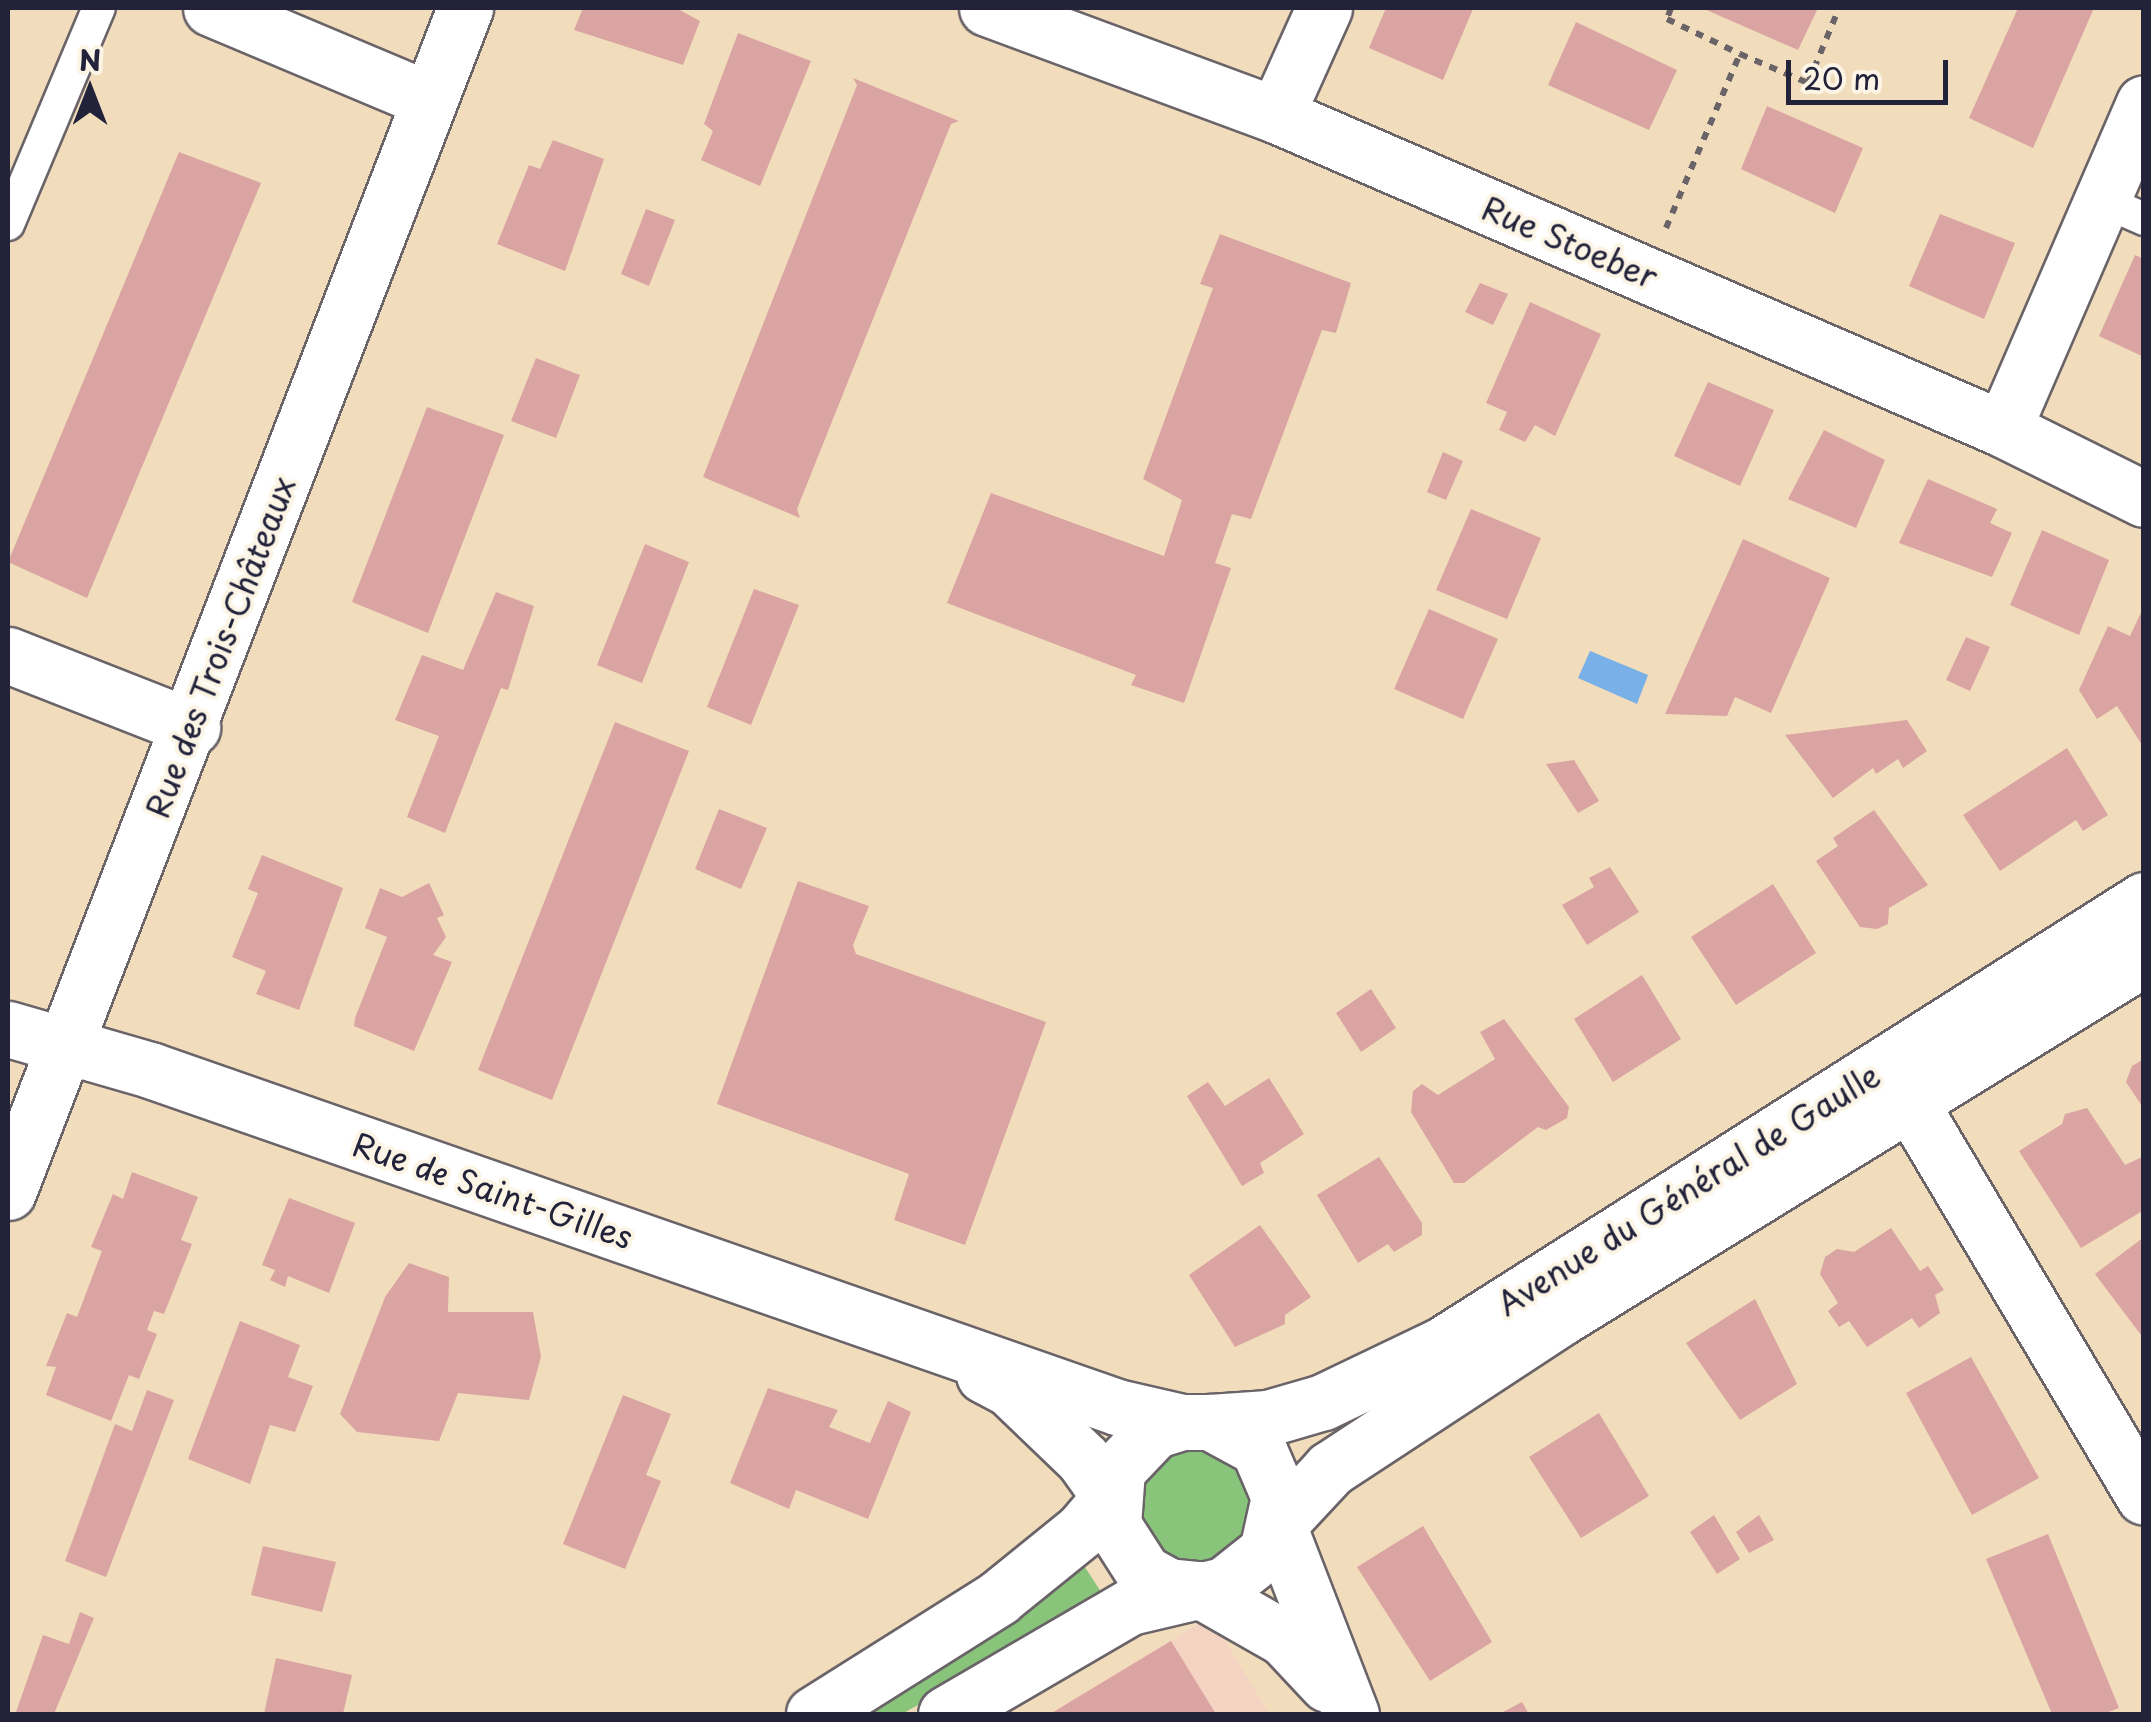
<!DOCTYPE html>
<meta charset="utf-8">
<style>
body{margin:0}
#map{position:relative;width:2151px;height:1722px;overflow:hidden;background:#f1ddbc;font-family:"Playpen Sans",sans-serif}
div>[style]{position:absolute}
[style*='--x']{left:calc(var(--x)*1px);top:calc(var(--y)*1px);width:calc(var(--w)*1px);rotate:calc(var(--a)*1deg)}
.built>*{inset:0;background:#f5d3c2}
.green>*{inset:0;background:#88c47a}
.round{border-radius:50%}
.water>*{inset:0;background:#78b0e7}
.building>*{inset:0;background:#daa4a2}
.path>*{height:6px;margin-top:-3px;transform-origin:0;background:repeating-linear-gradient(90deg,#6a6368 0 8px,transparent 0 16px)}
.roads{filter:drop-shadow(2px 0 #6a6368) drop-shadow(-2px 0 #6a6368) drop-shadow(0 2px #6a6368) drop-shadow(0 -2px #6a6368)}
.service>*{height:32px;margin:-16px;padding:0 16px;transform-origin:16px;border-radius:16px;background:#fff}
.minor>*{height:55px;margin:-27.5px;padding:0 27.5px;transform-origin:27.5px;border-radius:27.5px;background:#fff}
.secondary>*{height:55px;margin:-27.5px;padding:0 27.5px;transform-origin:27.5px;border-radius:27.5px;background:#fff}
span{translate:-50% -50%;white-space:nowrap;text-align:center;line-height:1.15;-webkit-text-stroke:8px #fcf5e5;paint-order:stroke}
.street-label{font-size:32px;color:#22223b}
.frame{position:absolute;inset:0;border:10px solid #22223b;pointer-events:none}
.north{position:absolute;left:40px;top:40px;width:100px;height:100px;-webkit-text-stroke:8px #fcf5e5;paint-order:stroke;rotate:0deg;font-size:28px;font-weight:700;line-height:40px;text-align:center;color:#22223b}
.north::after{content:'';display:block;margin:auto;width:35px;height:45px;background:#22223b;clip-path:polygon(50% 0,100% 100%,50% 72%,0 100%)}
.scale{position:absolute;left:1786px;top:60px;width:162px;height:45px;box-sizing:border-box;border:5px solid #22223b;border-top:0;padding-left:12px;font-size:30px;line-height:35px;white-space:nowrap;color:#22223b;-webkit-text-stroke:8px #fcf5e5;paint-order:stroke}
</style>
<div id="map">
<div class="built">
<div style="clip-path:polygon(1211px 1616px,1269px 1714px,1049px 1714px)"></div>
</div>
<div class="green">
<div class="round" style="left:1139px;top:1451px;width:112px;height:112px"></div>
<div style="clip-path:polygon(1079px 1558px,1105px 1598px,902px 1714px,843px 1714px)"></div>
</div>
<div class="water">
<div style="clip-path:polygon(1590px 651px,1648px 675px,1637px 704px,1578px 678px)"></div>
</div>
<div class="building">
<div style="clip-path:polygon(583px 8px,676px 8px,700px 21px,683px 65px,574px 30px)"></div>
<div style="clip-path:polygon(1386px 8px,1473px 9px,1443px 80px,1369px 48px)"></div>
<div style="clip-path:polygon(1702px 8px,1818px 8px,1798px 50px)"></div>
<div style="clip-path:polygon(2018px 8px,2094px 8px,2033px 148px,1969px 118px)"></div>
<div style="clip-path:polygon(1576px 22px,1677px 70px,1649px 130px,1548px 85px)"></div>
<div style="clip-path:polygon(738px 33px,811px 61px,760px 186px,701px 160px,713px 131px,704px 124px)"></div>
<div style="clip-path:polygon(853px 78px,959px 121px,951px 124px,797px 509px,800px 518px,703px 477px,857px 85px)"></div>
<div style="clip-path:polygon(1767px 106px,1863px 148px,1835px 213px,1741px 169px)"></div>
<div style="clip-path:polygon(553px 140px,604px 159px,565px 271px,497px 244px,529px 165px,540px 169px)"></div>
<div style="clip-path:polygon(179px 152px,261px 183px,87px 598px,8px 562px)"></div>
<div style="clip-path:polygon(646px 209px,675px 220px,649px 286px,621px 274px)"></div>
<div style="clip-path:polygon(1940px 214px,2015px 243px,1984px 319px,1909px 286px)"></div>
<div style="clip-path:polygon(1220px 234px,1351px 283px,1336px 333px,1322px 330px,1251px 519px,1232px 514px,1215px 563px,1231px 568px,1184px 703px,1131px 685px,1136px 675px,947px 603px,991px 493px,1164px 556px,1182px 500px,1143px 479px,1213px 288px,1200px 284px)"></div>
<div style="clip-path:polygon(2135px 255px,2144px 259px,2144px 357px,2099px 336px)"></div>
<div style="clip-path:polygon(1480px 283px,1508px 294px,1493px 325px,1465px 312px)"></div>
<div style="clip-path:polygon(1530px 302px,1601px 334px,1555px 436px,1535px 425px,1525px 442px,1499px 430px,1507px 412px,1486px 403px)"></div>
<div style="clip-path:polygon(536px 358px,580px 375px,556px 438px,511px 421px)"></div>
<div style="clip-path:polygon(1708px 382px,1774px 410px,1740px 486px,1674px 456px)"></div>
<div style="clip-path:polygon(427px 407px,504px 435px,428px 633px,352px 602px)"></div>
<div style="clip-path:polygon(1824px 430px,1885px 460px,1856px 528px,1788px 499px)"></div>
<div style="clip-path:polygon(1443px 452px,1463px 461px,1446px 500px,1427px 492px)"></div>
<div style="clip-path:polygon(1928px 479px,1997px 509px,1990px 523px,2012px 533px,1992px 577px,1899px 543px)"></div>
<div style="clip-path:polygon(1471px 509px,1541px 538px,1507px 619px,1436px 590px)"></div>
<div style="clip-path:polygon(2042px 530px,2109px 560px,2079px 635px,2010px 605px)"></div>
<div style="clip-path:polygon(1743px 539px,1830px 578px,1771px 713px,1735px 697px,1727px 716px,1665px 714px)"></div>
<div style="clip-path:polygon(645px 544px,689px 562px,642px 683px,597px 665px)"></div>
<div style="clip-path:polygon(754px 589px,799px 605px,751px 725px,707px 707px)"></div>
<div style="clip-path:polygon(496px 592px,534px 606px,508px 690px,501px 688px,445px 833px,407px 817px,439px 736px,395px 720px,422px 655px,463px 670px)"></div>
<div style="clip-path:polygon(2144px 606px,2144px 748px,2117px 706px,2097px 719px,2079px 690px,2108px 626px,2130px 636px)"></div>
<div style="clip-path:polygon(1429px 609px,1498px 639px,1463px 719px,1394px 689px)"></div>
<div style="clip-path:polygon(1966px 637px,1990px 647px,1970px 691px,1946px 680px)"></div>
<div style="clip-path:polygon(1907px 720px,1927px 751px,1903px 768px,1898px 759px,1876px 774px,1873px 768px,1833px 798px,1785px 735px)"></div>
<div style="clip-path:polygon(615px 722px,689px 751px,552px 1100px,478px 1070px)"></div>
<div style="clip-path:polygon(2067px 748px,2108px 815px,2083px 831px,2076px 820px,2000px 871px,1963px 815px)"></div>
<div style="clip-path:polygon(1574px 760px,1599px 801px,1578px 813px,1546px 764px)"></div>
<div style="clip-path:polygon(719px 809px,767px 828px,741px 889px,695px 869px)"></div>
<div style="clip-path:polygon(1874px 810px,1928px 885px,1889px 908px,1888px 924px,1877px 929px,1860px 927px,1816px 861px,1838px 846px,1833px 838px)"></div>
<div style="clip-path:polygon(262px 855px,343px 888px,299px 1010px,256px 994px,266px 971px,232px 957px,258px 893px,248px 889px)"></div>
<div style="clip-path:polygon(1610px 867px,1639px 912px,1587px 945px,1562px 905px,1594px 887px,1589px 878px)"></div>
<div style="clip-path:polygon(798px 881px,869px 906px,853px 945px,856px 954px,1046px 1022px,965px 1245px,894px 1220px,909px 1174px,717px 1104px)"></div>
<div style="clip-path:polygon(429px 883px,444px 915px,437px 918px,446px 937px,433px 955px,452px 962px,414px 1051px,354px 1026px,355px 1018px,387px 937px,365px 928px,380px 888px,402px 897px)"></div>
<div style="clip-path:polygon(1773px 884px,1816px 953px,1736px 1005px,1691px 937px)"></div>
<div style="clip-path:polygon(1642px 975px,1681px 1039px,1613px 1082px,1574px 1019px)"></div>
<div style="clip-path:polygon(1371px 989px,1396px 1028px,1361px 1052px,1336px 1013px)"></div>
<div style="clip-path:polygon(1504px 1019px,1569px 1107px,1567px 1118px,1546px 1130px,1538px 1127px,1464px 1183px,1454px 1183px,1411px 1112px,1413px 1091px,1422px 1084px,1438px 1095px,1495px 1059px,1480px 1032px)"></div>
<div style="clip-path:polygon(2144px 1059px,2144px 1109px,2126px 1082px,2132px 1066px)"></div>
<div style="clip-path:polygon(1269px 1078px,1304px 1134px,1260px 1163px,1264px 1173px,1242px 1186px,1187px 1096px,1208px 1082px,1225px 1106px)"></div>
<div style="clip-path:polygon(2087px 1108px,2125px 1165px,2144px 1156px,2144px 1210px,2081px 1248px,2019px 1151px,2062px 1124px,2065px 1114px)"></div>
<div style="clip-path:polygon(1379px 1157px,1422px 1223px,1422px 1235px,1394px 1252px,1388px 1244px,1358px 1263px,1317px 1195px)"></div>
<div style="clip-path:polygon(132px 1172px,198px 1197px,181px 1240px,192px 1244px,164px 1314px,154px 1311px,147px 1330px,157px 1334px,139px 1379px,129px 1375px,111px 1421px,46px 1395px,56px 1367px,46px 1366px,67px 1313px,77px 1317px,102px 1251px,91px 1247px,113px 1194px,123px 1199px)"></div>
<div style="clip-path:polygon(289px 1198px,355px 1223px,329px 1293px,288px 1276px,285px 1287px,270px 1280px,275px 1270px,262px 1265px)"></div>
<div style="clip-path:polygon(1260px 1225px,1311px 1297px,1285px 1315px,1285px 1324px,1235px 1347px,1189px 1275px)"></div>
<div style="clip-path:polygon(1891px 1228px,1920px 1271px,1928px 1266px,1944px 1290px,1935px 1295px,1940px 1313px,1919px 1328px,1912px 1318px,1867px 1347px,1849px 1321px,1839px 1327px,1828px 1311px,1838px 1303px,1820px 1274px,1825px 1257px,1837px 1249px,1854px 1252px)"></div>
<div style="clip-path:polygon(2144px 1237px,2144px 1339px,2095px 1274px)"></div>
<div style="clip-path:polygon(409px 1263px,449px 1277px,448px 1312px,533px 1312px,541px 1357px,529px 1400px,458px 1393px,439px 1441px,357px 1432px,340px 1414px,385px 1297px)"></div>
<div style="clip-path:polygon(1755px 1299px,1797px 1384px,1740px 1420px,1686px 1343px)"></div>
<div style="clip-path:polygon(240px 1321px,300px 1345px,288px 1377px,313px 1386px,295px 1432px,270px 1425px,250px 1484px,188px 1459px)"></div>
<div style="clip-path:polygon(1971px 1357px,2039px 1478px,1972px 1515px,1906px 1393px)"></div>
<div style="clip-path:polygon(768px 1388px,838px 1410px,829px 1427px,870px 1443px,888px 1401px,911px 1412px,868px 1519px,796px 1490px,789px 1509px,730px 1483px)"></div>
<div style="clip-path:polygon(147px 1390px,174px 1400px,106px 1577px,65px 1561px,115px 1424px,132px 1431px)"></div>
<div style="clip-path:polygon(623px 1395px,671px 1414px,646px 1475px,661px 1481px,625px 1569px,563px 1544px)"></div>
<div style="clip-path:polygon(1599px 1413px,1649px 1496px,1581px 1538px,1529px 1457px)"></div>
<div style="clip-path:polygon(1714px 1515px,1740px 1559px,1717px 1574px,1690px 1532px)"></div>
<div style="clip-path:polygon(1759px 1515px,1774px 1540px,1749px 1553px,1736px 1532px)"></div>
<div style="clip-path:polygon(1423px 1526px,1492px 1642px,1430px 1681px,1357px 1567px)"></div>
<div style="clip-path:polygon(2048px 1534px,2119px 1708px,2103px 1714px,2052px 1714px,1986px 1559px)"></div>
<div style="clip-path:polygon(263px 1546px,336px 1562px,322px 1612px,251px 1595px)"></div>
<div style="clip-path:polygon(80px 1612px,94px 1618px,54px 1714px,16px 1712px,43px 1635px,69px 1644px)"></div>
<div style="clip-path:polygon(1171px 1641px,1216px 1714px,1050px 1714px)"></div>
<div style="clip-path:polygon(276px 1658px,352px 1675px,343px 1714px,264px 1714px)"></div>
<div style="clip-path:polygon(1522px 1702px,1529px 1714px,1499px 1714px)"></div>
</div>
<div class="path">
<div style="--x:1671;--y:8;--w:12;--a:110"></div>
<div style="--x:1667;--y:19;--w:81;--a:25.6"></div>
<div style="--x:1666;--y:228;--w:189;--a:-67"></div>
<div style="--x:1740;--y:54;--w:74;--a:23.1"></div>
<div style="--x:1808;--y:83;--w:81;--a:-67.5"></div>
</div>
<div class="roads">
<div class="service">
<div style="--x:2101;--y:200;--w:47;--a:23.8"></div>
<div style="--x:8;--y:224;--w:234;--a:-67.2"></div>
</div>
<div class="minor">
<div style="--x:211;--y:8;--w:234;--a:22.8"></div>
<div style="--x:987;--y:8;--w:308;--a:20.3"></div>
<div style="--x:1276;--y:115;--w:792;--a:23.36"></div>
<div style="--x:2003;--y:429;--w:157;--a:26.4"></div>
<div style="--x:1276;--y:115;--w:117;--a:-65.8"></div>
<div style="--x:2003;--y:429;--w:355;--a:-66.6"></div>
<div style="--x:8;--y:655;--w:198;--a:21.4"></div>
<div style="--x:8;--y:1029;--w:148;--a:16.1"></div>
<div style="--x:150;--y:1070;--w:1024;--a:19.21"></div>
<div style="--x:1117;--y:1407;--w:67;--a:13"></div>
<div style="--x:1909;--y:1101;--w:460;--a:59.3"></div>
<div style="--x:8;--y:1192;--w:1269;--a:-68.89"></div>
<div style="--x:984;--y:1375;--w:30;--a:28"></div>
<div style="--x:1010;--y:1389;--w:101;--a:43.8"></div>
<div style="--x:1083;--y:1459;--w:47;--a:54.6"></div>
<div style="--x:1278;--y:1525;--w:203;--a:68.9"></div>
<div style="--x:1198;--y:1589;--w:99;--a:29.7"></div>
<div style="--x:1284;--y:1638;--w:63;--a:46.9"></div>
</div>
<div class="secondary">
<div style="--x:1210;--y:1422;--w:58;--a:-3.9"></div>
<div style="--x:1268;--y:1418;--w:57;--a:-16.2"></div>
<div style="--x:1323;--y:1402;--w:132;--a:-25.6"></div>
<div style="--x:1442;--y:1345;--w:831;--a:-32.37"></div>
<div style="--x:1278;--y:1525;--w:76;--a:-47.1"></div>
<div style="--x:1330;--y:1469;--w:275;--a:-33.3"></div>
<div style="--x:1560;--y:1318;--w:686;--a:-31.65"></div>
<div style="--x:814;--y:1714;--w:218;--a:-32.2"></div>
<div style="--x:998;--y:1598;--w:108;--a:-39"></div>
<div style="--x:1082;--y:1530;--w:43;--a:-49.7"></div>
<div style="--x:946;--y:1714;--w:213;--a:-30.2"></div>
<div style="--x:1130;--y:1607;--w:97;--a:-13.2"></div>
<div style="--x:1224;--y:1585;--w:55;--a:-38.3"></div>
<div style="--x:1267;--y:1551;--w:55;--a:-77.5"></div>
<div style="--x:1279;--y:1497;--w:53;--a:-113.2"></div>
<div style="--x:1258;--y:1448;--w:55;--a:-151.6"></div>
<div style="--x:1210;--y:1422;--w:28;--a:180"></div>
<div style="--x:1182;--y:1422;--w:28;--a:163"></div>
<div style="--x:1155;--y:1430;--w:55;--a:133.5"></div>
<div style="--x:1117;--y:1470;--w:55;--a:94.2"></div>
<div style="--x:1113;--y:1525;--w:56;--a:57.4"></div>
<div style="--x:1143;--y:1572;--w:29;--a:29"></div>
<div style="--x:1168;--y:1586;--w:30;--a:6"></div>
</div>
</div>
<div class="street-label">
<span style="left:1570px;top:242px;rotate:23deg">Rue Stoeber</span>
<span style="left:220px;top:647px;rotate:-69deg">Rue des Trois-Châteaux</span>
<span style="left:1688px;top:1189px;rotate:-32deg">Avenue du Général de Gaulle</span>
<span style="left:493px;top:1190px;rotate:19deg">Rue de Saint-Gilles</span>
</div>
<div class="frame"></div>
<div class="north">N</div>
<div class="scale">20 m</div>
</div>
